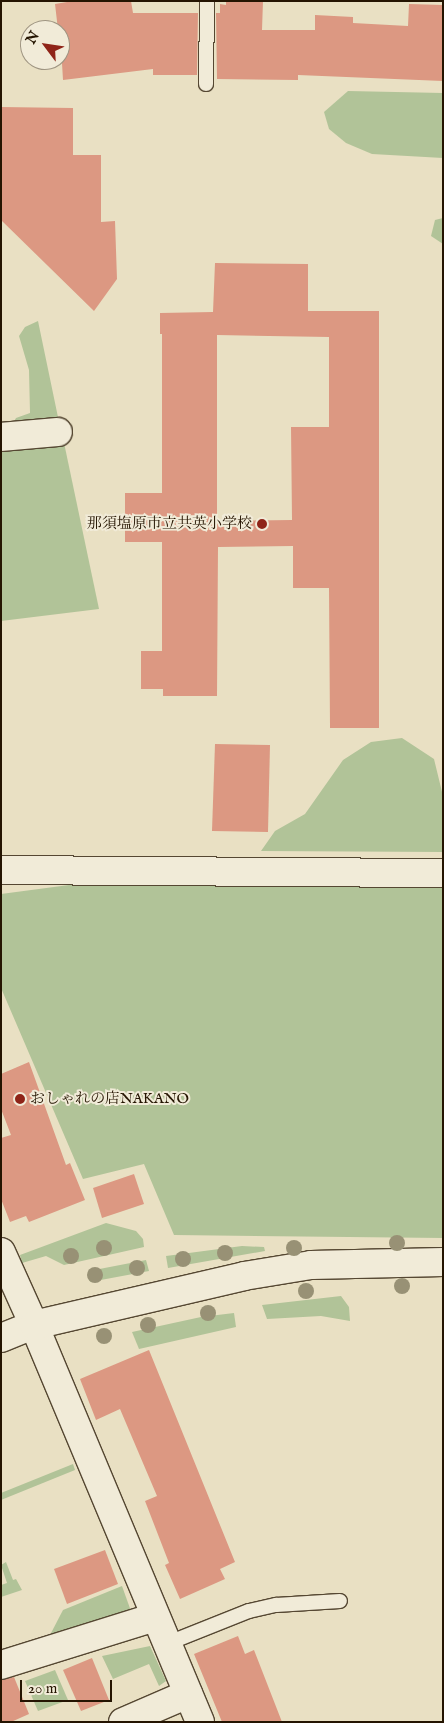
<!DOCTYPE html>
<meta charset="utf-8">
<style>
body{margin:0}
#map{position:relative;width:444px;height:1723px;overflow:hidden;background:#e9e0c3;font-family:"IM FELL English","Noto Serif JP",serif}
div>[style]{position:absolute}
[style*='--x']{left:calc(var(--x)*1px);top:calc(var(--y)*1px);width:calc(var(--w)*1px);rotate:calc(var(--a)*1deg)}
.green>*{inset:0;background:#b1c398}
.building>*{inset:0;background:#dc9882}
.roads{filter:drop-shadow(1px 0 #554732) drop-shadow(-1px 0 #554732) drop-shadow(0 1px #554732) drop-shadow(0 -1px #554732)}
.service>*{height:14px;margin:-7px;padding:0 7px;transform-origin:7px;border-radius:7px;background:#f1ebd8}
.minor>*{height:28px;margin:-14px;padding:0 14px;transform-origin:14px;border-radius:14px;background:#f1ebd8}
.tertiary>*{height:28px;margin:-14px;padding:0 14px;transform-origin:14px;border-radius:14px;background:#f1ebd8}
.trees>*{width:16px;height:16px;margin:-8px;border-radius:50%;background:#989175}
.dots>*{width:14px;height:14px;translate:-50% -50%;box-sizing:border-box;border:2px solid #f1ebd8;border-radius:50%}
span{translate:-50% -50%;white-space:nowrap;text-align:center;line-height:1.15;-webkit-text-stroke:4px #f1ebd8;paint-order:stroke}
.poi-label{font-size:15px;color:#241401}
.right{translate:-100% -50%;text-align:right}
.left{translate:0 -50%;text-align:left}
.frame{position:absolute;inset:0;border:2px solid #241401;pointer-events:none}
.north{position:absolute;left:20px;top:20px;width:50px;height:50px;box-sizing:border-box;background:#f1ebd8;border:1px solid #9f9582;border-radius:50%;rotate:301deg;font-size:14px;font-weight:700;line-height:20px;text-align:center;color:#241401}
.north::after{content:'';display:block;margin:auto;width:18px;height:22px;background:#8f2418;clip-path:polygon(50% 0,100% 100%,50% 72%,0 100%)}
.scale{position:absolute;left:20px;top:1680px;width:92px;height:22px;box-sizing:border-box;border:2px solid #241401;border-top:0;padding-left:6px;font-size:15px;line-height:18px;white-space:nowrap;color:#241401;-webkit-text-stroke:4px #f1ebd8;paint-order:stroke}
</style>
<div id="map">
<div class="green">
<div style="clip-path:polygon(348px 91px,443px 93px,443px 158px,372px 154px,346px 143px,329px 129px,324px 112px)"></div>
<div style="clip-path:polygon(443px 218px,443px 244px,431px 236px,435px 220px)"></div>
<div style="clip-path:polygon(38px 321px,59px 422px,12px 425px,16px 418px,30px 413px,29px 370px,19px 336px,25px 327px)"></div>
<div style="clip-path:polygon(63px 438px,99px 609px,1px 621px,1px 444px)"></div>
<div style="clip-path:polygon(402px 738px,434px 759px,443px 796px,443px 852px,261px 851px,275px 831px,305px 814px,343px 760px,371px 742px)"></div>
<div style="clip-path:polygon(69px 885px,443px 887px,443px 1238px,174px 1235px,144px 1164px,83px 1179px,1px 988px,1px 894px)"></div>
<div style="clip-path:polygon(106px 1223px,136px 1231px,143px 1239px,144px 1247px,64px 1265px,46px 1256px,22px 1263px,20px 1255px)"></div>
<div style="clip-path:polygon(242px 1246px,264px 1247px,265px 1251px,168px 1268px,166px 1256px)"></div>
<div style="clip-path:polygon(146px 1260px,149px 1271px,90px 1282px,89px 1271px)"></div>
<div style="clip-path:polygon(341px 1296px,349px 1307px,350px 1321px,321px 1316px,267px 1319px,262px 1305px)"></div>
<div style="clip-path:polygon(234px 1313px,236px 1327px,139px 1349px,132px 1332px,201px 1317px)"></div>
<div style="clip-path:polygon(73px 1464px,75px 1470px,1px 1500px,1px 1493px)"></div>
<div style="clip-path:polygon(6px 1562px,13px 1580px,16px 1579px,22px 1590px,1px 1597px,1px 1585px,7px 1583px,1px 1565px)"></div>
<div style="clip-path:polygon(122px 1586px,132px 1614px,50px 1635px,63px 1610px)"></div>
<div style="clip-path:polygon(150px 1646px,166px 1681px,159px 1686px,149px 1664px,113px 1679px,102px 1656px)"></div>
<div style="clip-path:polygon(55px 1670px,68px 1700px,38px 1711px,25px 1681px)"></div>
</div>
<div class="building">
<div style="clip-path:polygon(73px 1px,131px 1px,133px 13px,198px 13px,197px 75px,153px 75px,153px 69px,63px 80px,60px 30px,58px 30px,55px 4px)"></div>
<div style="clip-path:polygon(226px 1px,263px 1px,262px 30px,315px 30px,315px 15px,353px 17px,353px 23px,408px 26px,409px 4px,443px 5px,443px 81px,298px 75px,298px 80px,217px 79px,216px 13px,220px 13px,220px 4px,226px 5px)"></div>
<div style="clip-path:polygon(1px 107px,73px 108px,73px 155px,101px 155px,101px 222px,115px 221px,117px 279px,94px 311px,1px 220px)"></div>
<div style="clip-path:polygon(evenodd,215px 263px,308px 264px,308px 311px,379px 311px,379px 728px,330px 728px,329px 588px,293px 588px,293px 546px,218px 547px,217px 696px,163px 696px,163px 689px,141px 689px,141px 651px,162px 651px,162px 542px,125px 542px,125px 493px,162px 493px,162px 334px,160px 334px,160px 313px,213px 312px,215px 263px,217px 335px,329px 337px,329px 427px,291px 427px,292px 520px,217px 521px,217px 335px)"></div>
<div style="clip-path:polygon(215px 744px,270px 745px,268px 832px,212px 831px)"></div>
<div style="clip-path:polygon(29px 1062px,66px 1165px,70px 1163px,85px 1200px,29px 1222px,26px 1216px,10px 1222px,1px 1199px,1px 1138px,11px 1135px,1px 1109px,1px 1074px)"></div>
<div style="clip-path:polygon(134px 1174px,144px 1204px,102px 1218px,93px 1188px)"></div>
<div style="clip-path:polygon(149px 1350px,235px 1562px,220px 1569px,225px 1579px,180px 1599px,165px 1565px,169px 1563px,145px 1501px,157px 1496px,120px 1409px,96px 1420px,80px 1379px)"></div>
<div style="clip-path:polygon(105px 1550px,118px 1584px,67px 1604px,54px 1569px)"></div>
<div style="clip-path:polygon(238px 1636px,245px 1654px,254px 1650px,282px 1722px,222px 1722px,194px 1654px)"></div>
<div style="clip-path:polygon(92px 1658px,109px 1700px,81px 1711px,63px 1670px)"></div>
<div style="clip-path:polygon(14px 1677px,29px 1714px,11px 1722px,1px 1722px,1px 1680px)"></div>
</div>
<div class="roads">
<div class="service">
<div style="--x:206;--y:84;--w:83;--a:-89.3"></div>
<div style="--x:166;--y:1644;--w:89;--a:-21.7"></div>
<div style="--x:249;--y:1611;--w:28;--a:-13"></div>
<div style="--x:276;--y:1605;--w:64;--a:-3.6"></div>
</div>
<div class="minor">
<div style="--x:1;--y:437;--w:57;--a:-5"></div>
<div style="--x:1;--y:870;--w:442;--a:0.4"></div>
<div style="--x:1;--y:1338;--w:35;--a:-22"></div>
<div style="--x:1;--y:1665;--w:161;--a:-17.3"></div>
<div style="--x:123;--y:1722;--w:71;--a:-23.3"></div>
</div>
<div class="tertiary">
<div style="--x:1;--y:1252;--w:80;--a:65.7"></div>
<div style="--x:34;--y:1325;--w:430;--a:67.3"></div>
<div style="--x:34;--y:1325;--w:216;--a:-13.1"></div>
<div style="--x:244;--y:1276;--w:68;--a:-9.3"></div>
<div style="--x:311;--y:1265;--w:132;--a:-1.3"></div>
</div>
</div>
<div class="trees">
<div style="left:397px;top:1243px"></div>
<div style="left:104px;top:1248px"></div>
<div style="left:294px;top:1248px"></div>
<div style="left:225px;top:1253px"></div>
<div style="left:71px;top:1256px"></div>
<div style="left:183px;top:1259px"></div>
<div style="left:137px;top:1268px"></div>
<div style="left:95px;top:1275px"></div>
<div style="left:402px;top:1286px"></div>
<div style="left:306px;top:1291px"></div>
<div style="left:208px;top:1313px"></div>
<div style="left:148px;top:1325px"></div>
<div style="left:104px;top:1336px"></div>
</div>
<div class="dots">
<div style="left:262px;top:524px;background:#8f2418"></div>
<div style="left:20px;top:1099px;background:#8f2418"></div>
</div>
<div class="poi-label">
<span class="right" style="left:252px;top:524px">那須塩原市立共英小学校</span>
<span class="left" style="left:30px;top:1099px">おしゃれの店NAKANO</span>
</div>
<div class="frame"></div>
<div class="north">N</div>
<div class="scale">20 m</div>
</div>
